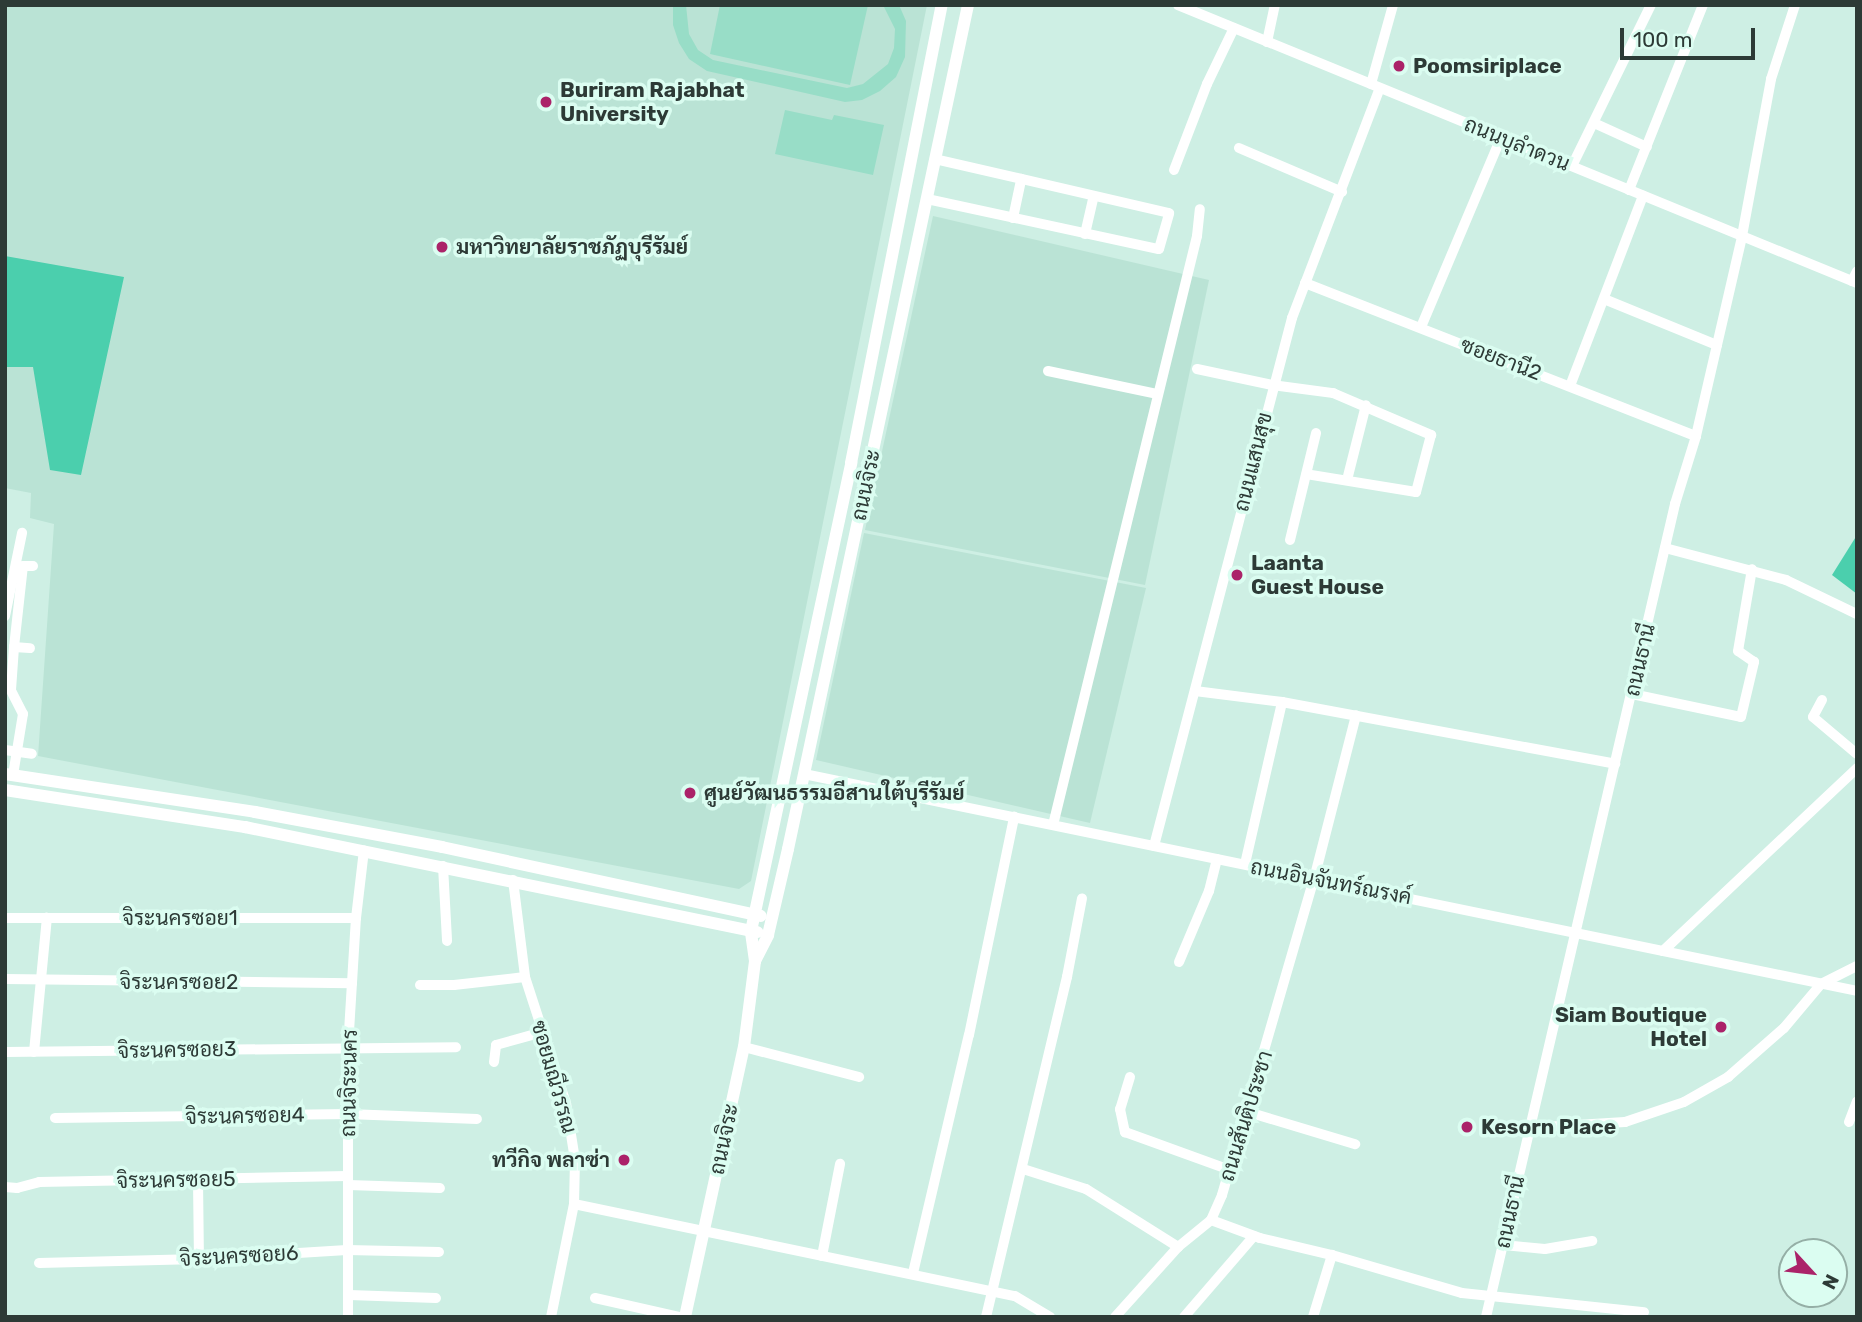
<!DOCTYPE html>
<meta charset="utf-8">
<style>
body{margin:0}
#map{position:relative;width:1862px;height:1322px;overflow:hidden;background:#ceefe4;font-family:Rubik,Sarabun,sans-serif}
div>[style]{position:absolute}
[style*='--x']{left:calc(var(--x)*1px);top:calc(var(--y)*1px);width:calc(var(--w)*1px);rotate:calc(var(--a)*1deg)}
.built>*{inset:0;background:#bae3d5}
.green>*{inset:0;background:#98ddc7}
.water>*{inset:0;background:#4bcfad}
.minor>*{height:10px;margin:-5px;padding:0 5px;transform-origin:5px;border-radius:5px;background:#fff}
.major>*{height:12px;margin:-6px;padding:0 6px;transform-origin:6px;border-radius:6px;background:#fff}
.dots>*{width:19px;height:19px;translate:-50% -50%;box-sizing:border-box;border:4px solid #dbfdf1;border-radius:50%}
span{translate:-50% -50%;white-space:nowrap;text-align:center;line-height:1.15;-webkit-text-stroke:7px #dbfdf1;paint-order:stroke}
.poi-label{font-size:21px;color:#2d3a36;font-weight:700}
.left{translate:0 -50%;text-align:left}
.right{translate:-100% -50%;text-align:right}
.street-label{font-size:21px;color:#2d3a36}
.frame{position:absolute;inset:0;border:7px solid #2d3a36;pointer-events:none}
.north{position:absolute;left:1778px;top:1238px;width:70px;height:70px;box-sizing:border-box;background:#dbfdf1;border:2px solid #95afa6;border-radius:50%;rotate:117deg;font-size:19px;font-weight:700;line-height:28px;text-align:center;color:#2d3a36}
.north::after{content:'';display:block;margin:auto;width:24px;height:32px;background:#ab2369;clip-path:polygon(50% 0,100% 100%,50% 72%,0 100%)}
.scale{position:absolute;left:1620px;top:28px;width:135px;height:32px;box-sizing:border-box;border:4px solid #2d3a36;border-top:0;padding-left:9px;font-size:21px;line-height:24px;white-space:nowrap;color:#2d3a36;-webkit-text-stroke:5px #dbfdf1;paint-order:stroke}
</style>
<div id="map">
<div class="built">
<div style="clip-path:polygon(5px 5px,927px 5px,751px 881px,739px 889px,38px 756px,54px 524px,30px 518px,31px 493px,5px 488px)"></div>
<div style="clip-path:polygon(933px 216px,1209px 280px,1145px 585px,865px 530px)"></div>
<div style="clip-path:polygon(864px 533px,1146px 588px,1090px 823px,816px 760px)"></div>
</div>
<div class="green">
<div style="clip-path:polygon(673px 5px,686px 5px,689px 34px,698px 50px,713px 60px,847px 88px,863px 84px,888px 64px,894px 48px,895px 29px,883px 5px,899px 5px,906px 21px,905px 57px,896px 77px,880px 91px,862px 100px,845px 102px,707px 71px,689px 59px,679px 43px,673px 25px)"></div>
<div style="clip-path:polygon(720px 5px,868px 5px,850px 85px,710px 54px)"></div>
<div style="clip-path:polygon(785px 110px,832px 120px,834px 115px,884px 125px,873px 175px,775px 154px)"></div>
</div>
<div class="water">
<div style="clip-path:polygon(5px 256px,124px 277px,81px 475px,50px 470px,33px 367px,5px 367px)"></div>
<div style="clip-path:polygon(1857px 535px,1857px 594px,1832px 575px)"></div>
</div>
<div class="minor">
<div style="--x:1178;--y:5;--w:734;--a:22.27"></div>
<div style="--x:1267;--y:42;--w:38;--a:-78"></div>
<div style="--x:1371;--y:84;--w:82;--a:-74.4"></div>
<div style="--x:1594;--y:123;--w:58;--a:24.4"></div>
<div style="--x:1239;--y:148;--w:112;--a:23.1"></div>
<div style="--x:1572;--y:166;--w:179;--a:-63.9"></div>
<div style="--x:1174;--y:170;--w:92;--a:-69"></div>
<div style="--x:1207;--y:84;--w:62;--a:-64.3"></div>
<div style="--x:1629;--y:190;--w:199;--a:-68.2"></div>
<div style="--x:927;--y:199;--w:237;--a:12.2"></div>
<div style="--x:1159;--y:249;--w:37;--a:-74"></div>
<div style="--x:1169;--y:213;--w:240;--a:-167"></div>
<div style="--x:1013;--y:218;--w:40;--a:-78"></div>
<div style="--x:1085;--y:234;--w:39;--a:-77"></div>
<div style="--x:1852;--y:281;--w:11;--a:-63"></div>
<div style="--x:1305;--y:283;--w:420;--a:21.4"></div>
<div style="--x:1604;--y:299;--w:122;--a:22.2"></div>
<div style="--x:1421;--y:327;--w:205;--a:-67.1"></div>
<div style="--x:1197;--y:369;--w:77;--a:12"></div>
<div style="--x:1272;--y:385;--w:62;--a:7.5"></div>
<div style="--x:1333;--y:393;--w:107;--a:23.2"></div>
<div style="--x:1431;--y:435;--w:59;--a:104.7"></div>
<div style="--x:1416;--y:492;--w:111;--a:-170.7"></div>
<div style="--x:1048;--y:371;--w:111;--a:11.9"></div>
<div style="--x:1570;--y:386;--w:204;--a:-69"></div>
<div style="--x:1347;--y:480;--w:77;--a:-75.8"></div>
<div style="--x:1290;--y:540;--w:110;--a:-76.3"></div>
<div style="--x:1665;--y:548;--w:125;--a:14.8"></div>
<div style="--x:1786;--y:580;--w:79;--a:25.6"></div>
<div style="--x:5;--y:616;--w:85;--a:-78.4"></div>
<div style="--x:14;--y:647;--w:16;--a:4"></div>
<div style="--x:1195;--y:691;--w:88;--a:7.2"></div>
<div style="--x:1282;--y:702;--w:339;--a:10.5"></div>
<div style="--x:1632;--y:694;--w:111;--a:11.9"></div>
<div style="--x:1741;--y:717;--w:57;--a:-76.7"></div>
<div style="--x:1754;--y:662;--w:19;--a:-145"></div>
<div style="--x:1738;--y:651;--w:83;--a:-80.3"></div>
<div style="--x:1822;--y:700;--w:19;--a:118"></div>
<div style="--x:1813;--y:717;--w:57;--a:40.1"></div>
<div style="--x:5;--y:750;--w:27;--a:8"></div>
<div style="--x:804;--y:774;--w:1075;--a:11.64"></div>
<div style="--x:13;--y:775;--w:62;--a:-80.7"></div>
<div style="--x:23;--y:714;--w:27;--a:-117"></div>
<div style="--x:11;--y:690;--w:43;--a:-86"></div>
<div style="--x:14;--y:647;--w:81;--a:-83.7"></div>
<div style="--x:23;--y:566;--w:10;--a:0"></div>
<div style="--x:1053;--y:825;--w:606;--a:-76.26"></div>
<div style="--x:1197;--y:236;--w:27;--a:-84"></div>
<div style="--x:1154;--y:846;--w:546;--a:-75.35"></div>
<div style="--x:1292;--y:318;--w:246;--a:-69.1"></div>
<div style="--x:1245;--y:864;--w:166;--a:-77.1"></div>
<div style="--x:443;--y:866;--w:75;--a:86.9"></div>
<div style="--x:513;--y:880;--w:98;--a:82.9"></div>
<div style="--x:525;--y:977;--w:133;--a:72"></div>
<div style="--x:566;--y:1103;--w:58;--a:81"></div>
<div style="--x:575;--y:1160;--w:44;--a:91.3"></div>
<div style="--x:574;--y:1204;--w:115;--a:101.5"></div>
<div style="--x:5;--y:918;--w:351;--a:0"></div>
<div style="--x:1663;--y:951;--w:267;--a:-43.3"></div>
<div style="--x:1179;--y:962;--w:77;--a:-67.1"></div>
<div style="--x:1209;--y:891;--w:33;--a:-76"></div>
<div style="--x:5;--y:979;--w:347;--a:0.7"></div>
<div style="--x:420;--y:985;--w:34;--a:0"></div>
<div style="--x:454;--y:985;--w:71;--a:-6.4"></div>
<div style="--x:744;--y:1047;--w:119;--a:14.6"></div>
<div style="--x:5;--y:1052;--w:451;--a:-0.6"></div>
<div style="--x:34;--y:1052;--w:135;--a:-84.5"></div>
<div style="--x:494;--y:1062;--w:17;--a:-83"></div>
<div style="--x:496;--y:1045;--w:49;--a:-15.5"></div>
<div style="--x:1130;--y:1077;--w:34;--a:107"></div>
<div style="--x:1120;--y:1109;--w:24;--a:78"></div>
<div style="--x:1125;--y:1132;--w:112;--a:19.9"></div>
<div style="--x:1248;--y:1112;--w:112;--a:16.7"></div>
<div style="--x:55;--y:1118;--w:293;--a:-0.8"></div>
<div style="--x:348;--y:1114;--w:129;--a:2.2"></div>
<div style="--x:1849;--y:1122;--w:22;--a:-69"></div>
<div style="--x:1528;--y:1128;--w:97;--a:-3.5"></div>
<div style="--x:1625;--y:1122;--w:62;--a:-18.7"></div>
<div style="--x:1684;--y:1102;--w:51;--a:-29.6"></div>
<div style="--x:1728;--y:1077;--w:74;--a:-41.2"></div>
<div style="--x:1784;--y:1028;--w:57;--a:-49.9"></div>
<div style="--x:1821;--y:984;--w:40;--a:-26.6"></div>
<div style="--x:1023;--y:1169;--w:66;--a:17.6"></div>
<div style="--x:1086;--y:1189;--w:109;--a:32.2"></div>
<div style="--x:198;--y:1180;--w:79;--a:89.3"></div>
<div style="--x:348;--y:1185;--w:92;--a:1.9"></div>
<div style="--x:5;--y:1187;--w:12;--a:5"></div>
<div style="--x:17;--y:1188;--w:23;--a:-15"></div>
<div style="--x:39;--y:1182;--w:309;--a:-1.1"></div>
<div style="--x:574;--y:1204;--w:450;--a:11.8"></div>
<div style="--x:1015;--y:1296;--w:41;--a:31"></div>
<div style="--x:1211;--y:1220;--w:52;--a:20.2"></div>
<div style="--x:1260;--y:1238;--w:74;--a:13.3"></div>
<div style="--x:1332;--y:1255;--w:135;--a:16.3"></div>
<div style="--x:1462;--y:1293;--w:183;--a:6"></div>
<div style="--x:1504;--y:1245;--w:41;--a:5.6"></div>
<div style="--x:1545;--y:1249;--w:48;--a:-9.7"></div>
<div style="--x:822;--y:1256;--w:94;--a:-78.9"></div>
<div style="--x:39;--y:1263;--w:160;--a:-1.4"></div>
<div style="--x:199;--y:1259;--w:148;--a:-3.5"></div>
<div style="--x:347;--y:1250;--w:92;--a:1.2"></div>
<div style="--x:913;--y:1273;--w:244;--a:-76.8"></div>
<div style="--x:969;--y:1035;--w:223;--a:-78.3"></div>
<div style="--x:349;--y:1295;--w:87;--a:2"></div>
<div style="--x:595;--y:1298;--w:86;--a:12.7"></div>
<div style="--x:348;--y:1317;--w:269;--a:-90"></div>
<div style="--x:348;--y:1048;--w:130;--a:-86.5"></div>
<div style="--x:356;--y:918;--w:68;--a:-83.3"></div>
<div style="--x:986;--y:1317;--w:350;--a:-76.6"></div>
<div style="--x:1067;--y:977;--w:80;--a:-79.2"></div>
<div style="--x:1115;--y:1317;--w:94;--a:-48"></div>
<div style="--x:1178;--y:1247;--w:43;--a:-39.3"></div>
<div style="--x:1211;--y:1220;--w:27;--a:-66"></div>
<div style="--x:1222;--y:1195;--w:329;--a:-73.8"></div>
<div style="--x:1314;--y:879;--w:169;--a:-75.6"></div>
<div style="--x:1184;--y:1317;--w:107;--a:-49.2"></div>
<div style="--x:1313;--y:1317;--w:65;--a:-73"></div>
<div style="--x:1486;--y:1317;--w:835;--a:-76.91"></div>
<div style="--x:1675;--y:504;--w:71;--a:-72.8"></div>
<div style="--x:1696;--y:436;--w:205;--a:-77"></div>
<div style="--x:1742;--y:236;--w:160;--a:-79.5"></div>
<div style="--x:1771;--y:79;--w:78;--a:-72"></div>
</div>
<div class="major">
<div style="--x:5;--y:774;--w:253;--a:8.6"></div>
<div style="--x:255;--y:812;--w:190;--a:10.6"></div>
<div style="--x:442;--y:847;--w:326;--a:12.2"></div>
<div style="--x:5;--y:790;--w:243;--a:8.8"></div>
<div style="--x:245;--y:827;--w:523;--a:11.59"></div>
<div style="--x:755;--y:961;--w:29;--a:-63"></div>
<div style="--x:768;--y:935;--w:88;--a:-76.9"></div>
<div style="--x:788;--y:849;--w:863;--a:-77.96"></div>
<div style="--x:685;--y:1317;--w:276;--a:-77.7"></div>
<div style="--x:744;--y:1047;--w:87;--a:-82.7"></div>
<div style="--x:755;--y:961;--w:30;--a:-98"></div>
<div style="--x:751;--y:931;--w:479;--a:-77.9"></div>
<div style="--x:851;--y:463;--w:467;--a:-78.8"></div>
</div>
<div class="dots">
<div style="left:1399px;top:66px;background:#ab2369"></div>
<div style="left:546px;top:102px;background:#ab2369"></div>
<div style="left:442px;top:247px;background:#ab2369"></div>
<div style="left:1237px;top:575px;background:#ab2369"></div>
<div style="left:690px;top:793px;background:#ab2369"></div>
<div style="left:1721px;top:1027px;background:#ab2369"></div>
<div style="left:1467px;top:1127px;background:#ab2369"></div>
<div style="left:624px;top:1160px;background:#ab2369"></div>
</div>
<div class="poi-label">
<span class="left" style="left:1413px;top:66px">Poomsiriplace</span>
<span class="left" style="left:560px;top:102px">Buriram Rajabhat<br>University</span>
<span class="left" style="left:456px;top:247px">มหาวิทยาลัยราชภัฏบุรีรัมย์</span>
<span class="left" style="left:1251px;top:575px">Laanta<br>Guest House</span>
<span class="left" style="left:704px;top:793px">ศูนย์วัฒนธรรมอีสานใต้บุรีรัมย์</span>
<span class="right" style="left:1707px;top:1027px">Siam Boutique<br>Hotel</span>
<span class="left" style="left:1481px;top:1127px">Kesorn Place</span>
<span class="right" style="left:610px;top:1160px">ทวีกิจ พลาซ่า</span>
</div>
<div class="street-label">
<span style="left:1517px;top:144px;rotate:22deg">ถนนบุลำดวน</span>
<span style="left:1501px;top:359px;rotate:21deg">ซอยธานี2</span>
<span style="left:1253px;top:462px;rotate:-76deg">ถนนแสนสุข</span>
<span style="left:866px;top:485px;rotate:-78deg">ถนนจิระ</span>
<span style="left:1640px;top:660px;rotate:-77deg">ถนนธานี</span>
<span style="left:1331px;top:882px;rotate:11deg">ถนนอินจันทร์ณรงค์</span>
<span style="left:180px;top:918px">จิระนครซอย1</span>
<span style="left:179px;top:982px">จิระนครซอย2</span>
<span style="left:177px;top:1050px;rotate:-1deg">จิระนครซอย3</span>
<span style="left:554px;top:1077px;rotate:74deg">ซอยมณีวรรณ</span>
<span style="left:349px;top:1083px;rotate:-89deg">ถนนจิระนคร</span>
<span style="left:245px;top:1116px;rotate:-1deg">จิระนครซอย4</span>
<span style="left:1246px;top:1116px;rotate:-73deg">ถนนสันติประชา</span>
<span style="left:724px;top:1139px;rotate:-78deg">ถนนจิระ</span>
<span style="left:176px;top:1180px;rotate:-1deg">จิระนครซอย5</span>
<span style="left:1510px;top:1212px;rotate:-78deg">ถนนธานี</span>
<span style="left:239px;top:1256px;rotate:-3deg">จิระนครซอย6</span>
</div>
<div class="frame"></div>
<div class="north">N</div>
<div class="scale">100 m</div>
</div>
